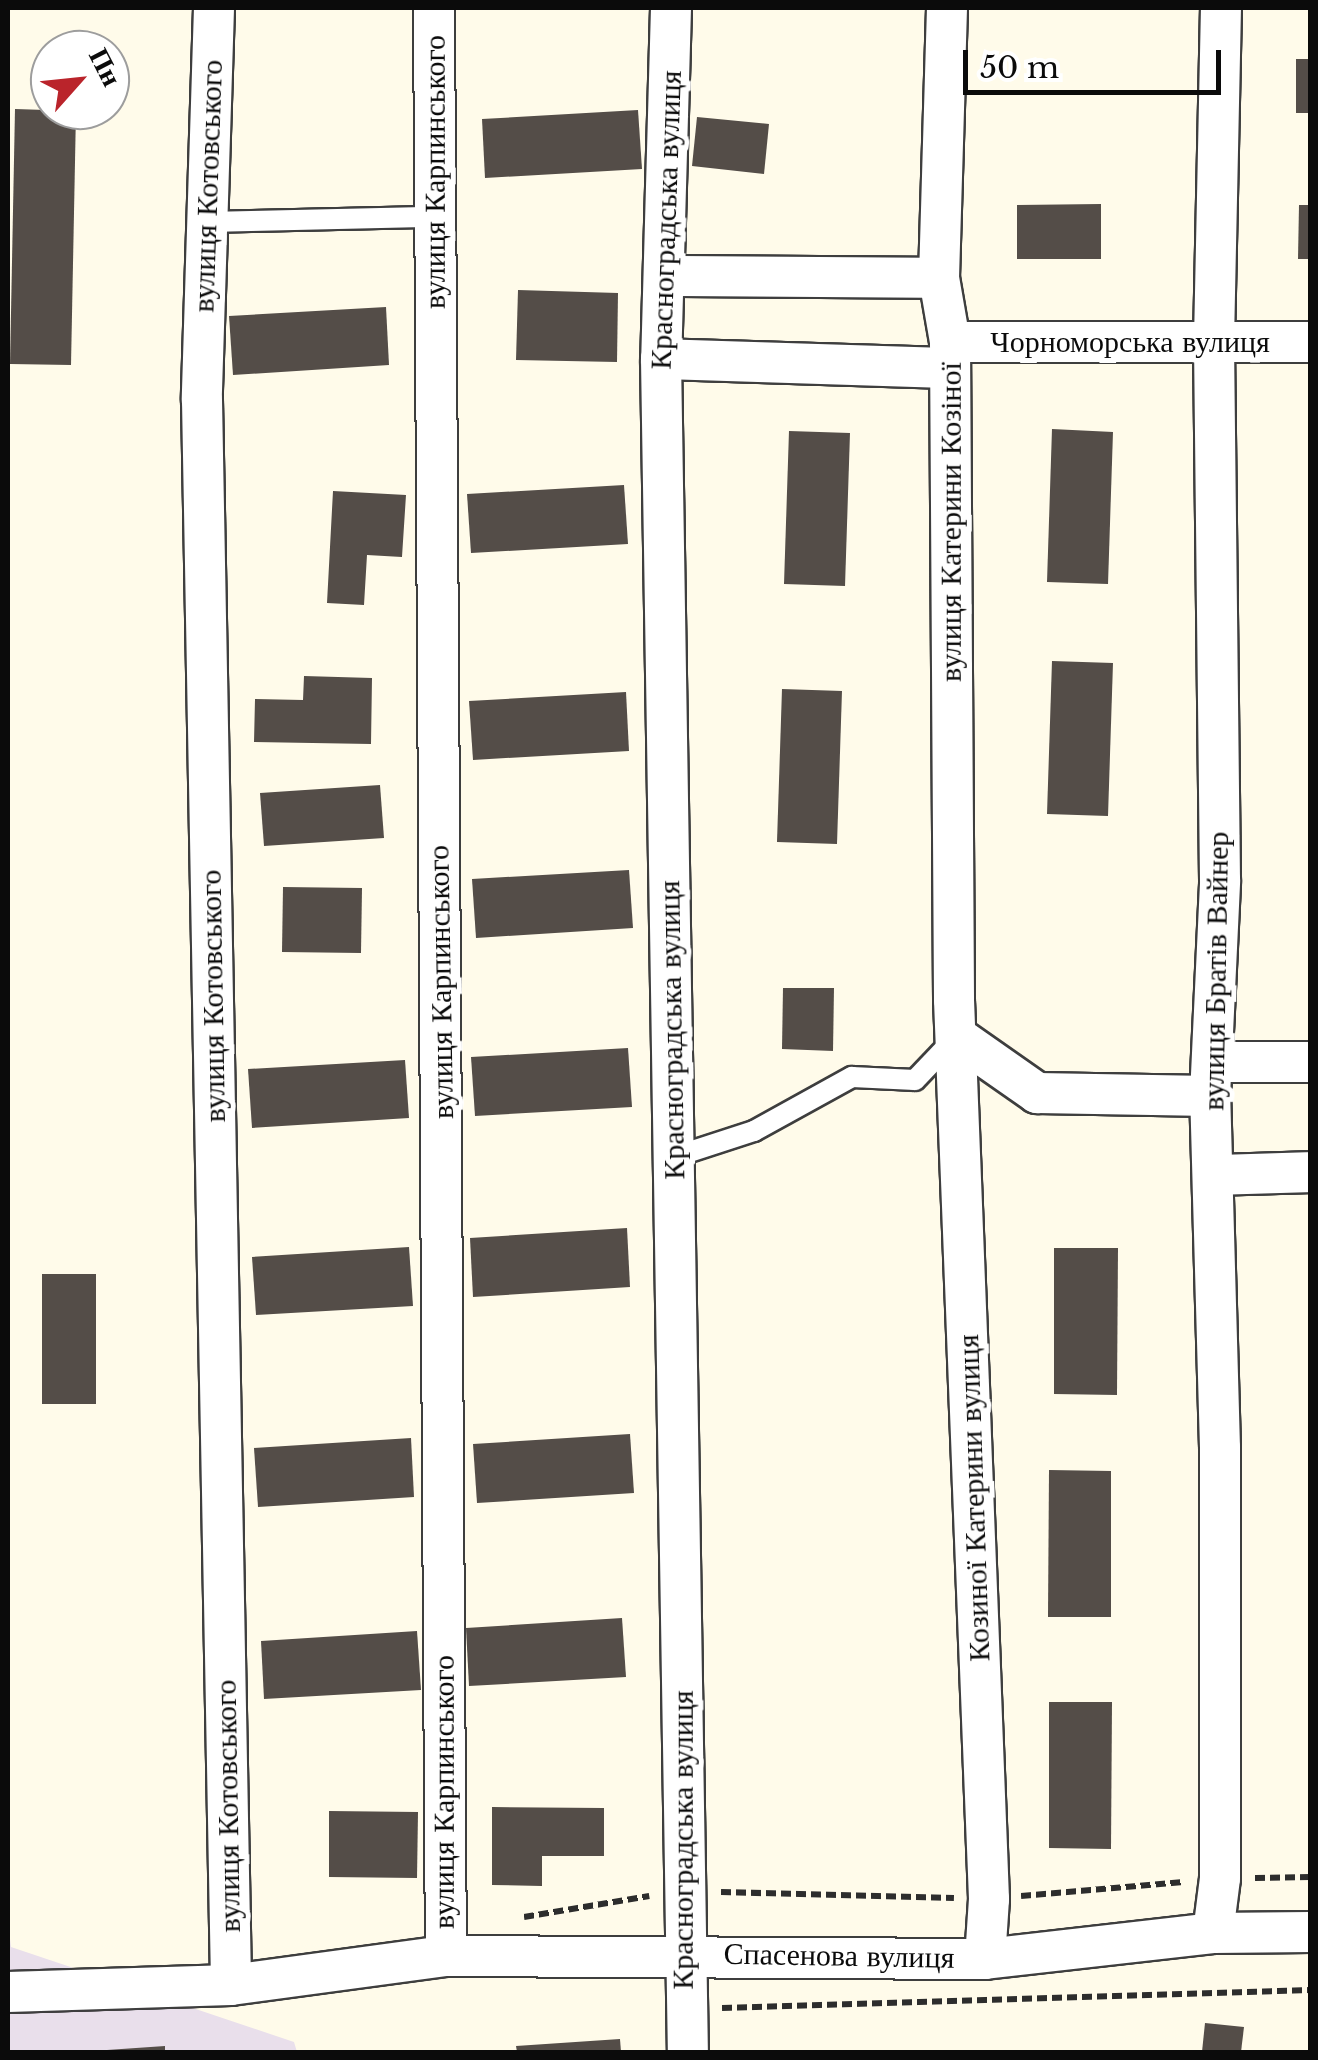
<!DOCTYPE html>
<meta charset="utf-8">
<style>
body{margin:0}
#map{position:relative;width:1318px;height:2060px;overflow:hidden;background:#fffbea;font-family:"Libre Baskerville",serif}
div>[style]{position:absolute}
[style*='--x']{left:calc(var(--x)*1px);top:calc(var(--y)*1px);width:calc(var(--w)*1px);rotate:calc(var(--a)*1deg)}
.industrial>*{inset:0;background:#e9dfeb}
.building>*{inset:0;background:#544d48}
.path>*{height:6px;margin-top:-3px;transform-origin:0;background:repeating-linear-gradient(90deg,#2d2d2d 0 10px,transparent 0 15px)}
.roads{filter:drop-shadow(2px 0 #3e3e3e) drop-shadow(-2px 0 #3e3e3e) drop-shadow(0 2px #3e3e3e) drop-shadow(0 -2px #3e3e3e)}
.service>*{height:20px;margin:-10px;padding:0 10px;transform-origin:10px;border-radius:10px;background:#fff}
.minor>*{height:40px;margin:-20px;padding:0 20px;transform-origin:20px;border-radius:20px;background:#fff}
span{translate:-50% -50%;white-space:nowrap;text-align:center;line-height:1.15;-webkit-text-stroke:10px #fff;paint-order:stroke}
.street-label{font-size:30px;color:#0b0b0b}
.frame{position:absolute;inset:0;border:10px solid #0b0b0b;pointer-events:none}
.north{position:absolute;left:30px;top:30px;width:100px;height:100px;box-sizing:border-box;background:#fff;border:2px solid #9d9d9d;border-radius:50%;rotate:63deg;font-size:28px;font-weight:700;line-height:40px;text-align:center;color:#0b0b0b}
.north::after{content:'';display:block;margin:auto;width:35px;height:45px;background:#ba242b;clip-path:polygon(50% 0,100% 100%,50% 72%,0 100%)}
.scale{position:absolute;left:963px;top:50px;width:258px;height:45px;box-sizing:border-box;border:5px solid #0b0b0b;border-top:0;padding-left:12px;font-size:30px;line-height:35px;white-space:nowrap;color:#0b0b0b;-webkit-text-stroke:8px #fff;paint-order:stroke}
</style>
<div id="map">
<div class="industrial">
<div style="clip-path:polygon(8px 1923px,11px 1947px,294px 2042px,297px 2052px,8px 2052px)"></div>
</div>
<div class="building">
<div style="clip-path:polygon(1296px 59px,1310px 59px,1310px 113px,1296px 113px)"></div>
<div style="clip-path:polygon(15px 109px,76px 111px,71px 365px,10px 364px)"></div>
<div style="clip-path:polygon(638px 110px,642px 169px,485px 178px,482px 119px)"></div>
<div style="clip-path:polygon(697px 117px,769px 124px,764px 174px,692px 166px)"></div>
<div style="clip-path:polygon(1101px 204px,1101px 259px,1017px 259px,1017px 205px)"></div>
<div style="clip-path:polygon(1299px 205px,1310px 205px,1310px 259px,1298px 259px)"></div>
<div style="clip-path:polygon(518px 290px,618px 293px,617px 362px,516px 360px)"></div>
<div style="clip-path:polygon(386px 307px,389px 365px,233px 375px,229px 316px)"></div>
<div style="clip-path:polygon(1052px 429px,1113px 432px,1108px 584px,1047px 582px)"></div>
<div style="clip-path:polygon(789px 431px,850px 433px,845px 586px,784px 584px)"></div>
<div style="clip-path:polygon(624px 485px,628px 544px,471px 553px,467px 494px)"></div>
<div style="clip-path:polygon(333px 491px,406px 495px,402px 557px,367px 555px,364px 605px,327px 603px)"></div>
<div style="clip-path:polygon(1052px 661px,1113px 663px,1108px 816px,1047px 814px)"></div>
<div style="clip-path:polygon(304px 676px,372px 678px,371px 744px,254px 742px,255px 699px,303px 700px)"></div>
<div style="clip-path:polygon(782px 689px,842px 691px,837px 844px,777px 842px)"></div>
<div style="clip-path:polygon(626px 692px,629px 751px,473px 760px,469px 701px)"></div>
<div style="clip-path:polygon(380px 785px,384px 838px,264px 846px,260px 793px)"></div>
<div style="clip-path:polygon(629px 870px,633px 928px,476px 938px,472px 879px)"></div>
<div style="clip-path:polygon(283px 887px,362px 888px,361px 953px,282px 952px)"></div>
<div style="clip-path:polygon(783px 988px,834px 988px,833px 1051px,782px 1049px)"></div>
<div style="clip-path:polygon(628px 1048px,632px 1107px,475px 1116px,471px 1057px)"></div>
<div style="clip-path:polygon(405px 1060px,409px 1118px,252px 1128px,248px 1069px)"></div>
<div style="clip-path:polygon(627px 1228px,630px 1287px,473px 1297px,470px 1238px)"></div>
<div style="clip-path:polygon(409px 1247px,413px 1306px,256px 1315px,252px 1257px)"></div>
<div style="clip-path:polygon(1054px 1248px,1118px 1248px,1117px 1395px,1054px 1394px)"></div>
<div style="clip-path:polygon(42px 1274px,96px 1274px,96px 1404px,42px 1404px)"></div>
<div style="clip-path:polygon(630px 1434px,634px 1493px,477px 1503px,473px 1444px)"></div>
<div style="clip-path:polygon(411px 1438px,414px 1497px,258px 1507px,254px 1448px)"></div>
<div style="clip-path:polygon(1049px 1470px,1111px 1471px,1111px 1617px,1048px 1617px)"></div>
<div style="clip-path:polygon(622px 1618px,626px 1677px,469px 1686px,466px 1628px)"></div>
<div style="clip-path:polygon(417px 1631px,421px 1690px,264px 1699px,261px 1641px)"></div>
<div style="clip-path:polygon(1049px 1702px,1112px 1702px,1111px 1849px,1049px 1848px)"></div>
<div style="clip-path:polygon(492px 1807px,604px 1808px,604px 1856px,542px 1856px,542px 1886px,492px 1885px)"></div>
<div style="clip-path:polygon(329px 1811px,418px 1812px,417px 1878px,329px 1877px)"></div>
<div style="clip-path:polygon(1205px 2023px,1244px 2027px,1241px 2052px,1202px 2052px)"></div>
<div style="clip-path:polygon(620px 2039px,621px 2052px,517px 2052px,516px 2046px)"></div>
<div style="clip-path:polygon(165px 2046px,165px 2052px,107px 2052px,107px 2050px)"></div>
</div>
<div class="path">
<div style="--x:1255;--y:1878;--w:55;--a:-1"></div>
<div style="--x:721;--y:1892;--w:233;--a:1.5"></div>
<div style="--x:1021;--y:1896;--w:163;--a:-4.9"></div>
<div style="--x:524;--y:1917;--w:127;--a:-9.5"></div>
<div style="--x:722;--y:2008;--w:588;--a:-1.75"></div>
</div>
<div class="roads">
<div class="service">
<div style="--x:207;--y:222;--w:229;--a:-1.3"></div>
<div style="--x:674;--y:1157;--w:84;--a:-18"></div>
<div style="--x:754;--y:1131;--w:112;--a:-28.9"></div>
<div style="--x:852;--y:1077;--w:63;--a:2.7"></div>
<div style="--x:915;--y:1080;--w:58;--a:-46.4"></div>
</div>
<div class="minor">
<div style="--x:214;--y:8;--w:392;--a:91.8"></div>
<div style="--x:202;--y:400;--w:1585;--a:88.95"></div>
<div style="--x:434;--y:8;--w:1948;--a:89.65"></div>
<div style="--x:671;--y:8;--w:351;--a:91.6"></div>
<div style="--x:661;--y:359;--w:1693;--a:89.09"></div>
<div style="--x:947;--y:8;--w:270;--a:91.7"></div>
<div style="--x:939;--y:278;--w:65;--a:80.2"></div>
<div style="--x:950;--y:342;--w:658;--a:89.65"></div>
<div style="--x:954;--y:1000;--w:900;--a:87.77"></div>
<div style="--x:989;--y:1899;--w:60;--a:93.8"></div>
<div style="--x:665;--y:276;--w:274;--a:0.4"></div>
<div style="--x:950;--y:342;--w:360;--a:0"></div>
<div style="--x:661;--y:359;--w:289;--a:1.8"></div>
<div style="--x:957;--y:1037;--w:98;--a:35"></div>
<div style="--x:1037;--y:1093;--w:173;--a:1"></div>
<div style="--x:1216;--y:1062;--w:94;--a:0"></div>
<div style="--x:1216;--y:1175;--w:94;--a:-1.8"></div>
<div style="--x:1213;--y:1933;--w:55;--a:-82.7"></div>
<div style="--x:1220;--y:1878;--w:430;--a:-90"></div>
<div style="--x:1220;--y:1448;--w:352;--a:-91.6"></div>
<div style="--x:1210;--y:1096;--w:216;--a:-87.3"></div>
<div style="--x:1220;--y:880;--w:539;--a:-90.64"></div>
<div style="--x:1214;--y:341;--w:333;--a:-88.8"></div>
<div style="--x:8;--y:1992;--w:223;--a:-1.8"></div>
<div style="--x:231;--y:1985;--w:217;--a:-7.7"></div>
<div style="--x:446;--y:1956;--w:539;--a:0.32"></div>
<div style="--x:985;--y:1959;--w:229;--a:-6.5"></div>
<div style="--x:1213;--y:1933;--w:97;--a:-0.6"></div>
</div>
</div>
<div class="street-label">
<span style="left:435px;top:172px;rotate:-90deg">вулиця Карпинського</span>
<span style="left:208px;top:186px;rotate:-88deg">вулиця Котовського</span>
<span style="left:666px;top:220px;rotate:-88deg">Красноградська вулиця</span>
<span style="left:1130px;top:342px">Чорноморська вулиця</span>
<span style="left:951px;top:522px;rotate:-90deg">вулиця Катерини Козіної</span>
<span style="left:1216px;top:971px;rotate:-89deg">вулиця Братів Вайнер</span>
<span style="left:441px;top:982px;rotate:-91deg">вулиця Карпинського</span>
<span style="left:213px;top:996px;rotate:-91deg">вулиця Котовського</span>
<span style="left:672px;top:1030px;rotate:-91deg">Красноградська вулиця</span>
<span style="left:974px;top:1498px;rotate:-92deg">Козиної Катерини вулиця</span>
<span style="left:444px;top:1792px;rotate:-90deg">вулиця Карпинського</span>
<span style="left:228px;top:1806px;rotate:-91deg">вулиця Котовського</span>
<span style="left:683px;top:1840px;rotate:-90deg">Красноградська вулиця</span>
<span style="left:839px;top:1956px;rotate:1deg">Спасенова вулиця</span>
</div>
<div class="frame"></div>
<div class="north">Пн</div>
<div class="scale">50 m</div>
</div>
